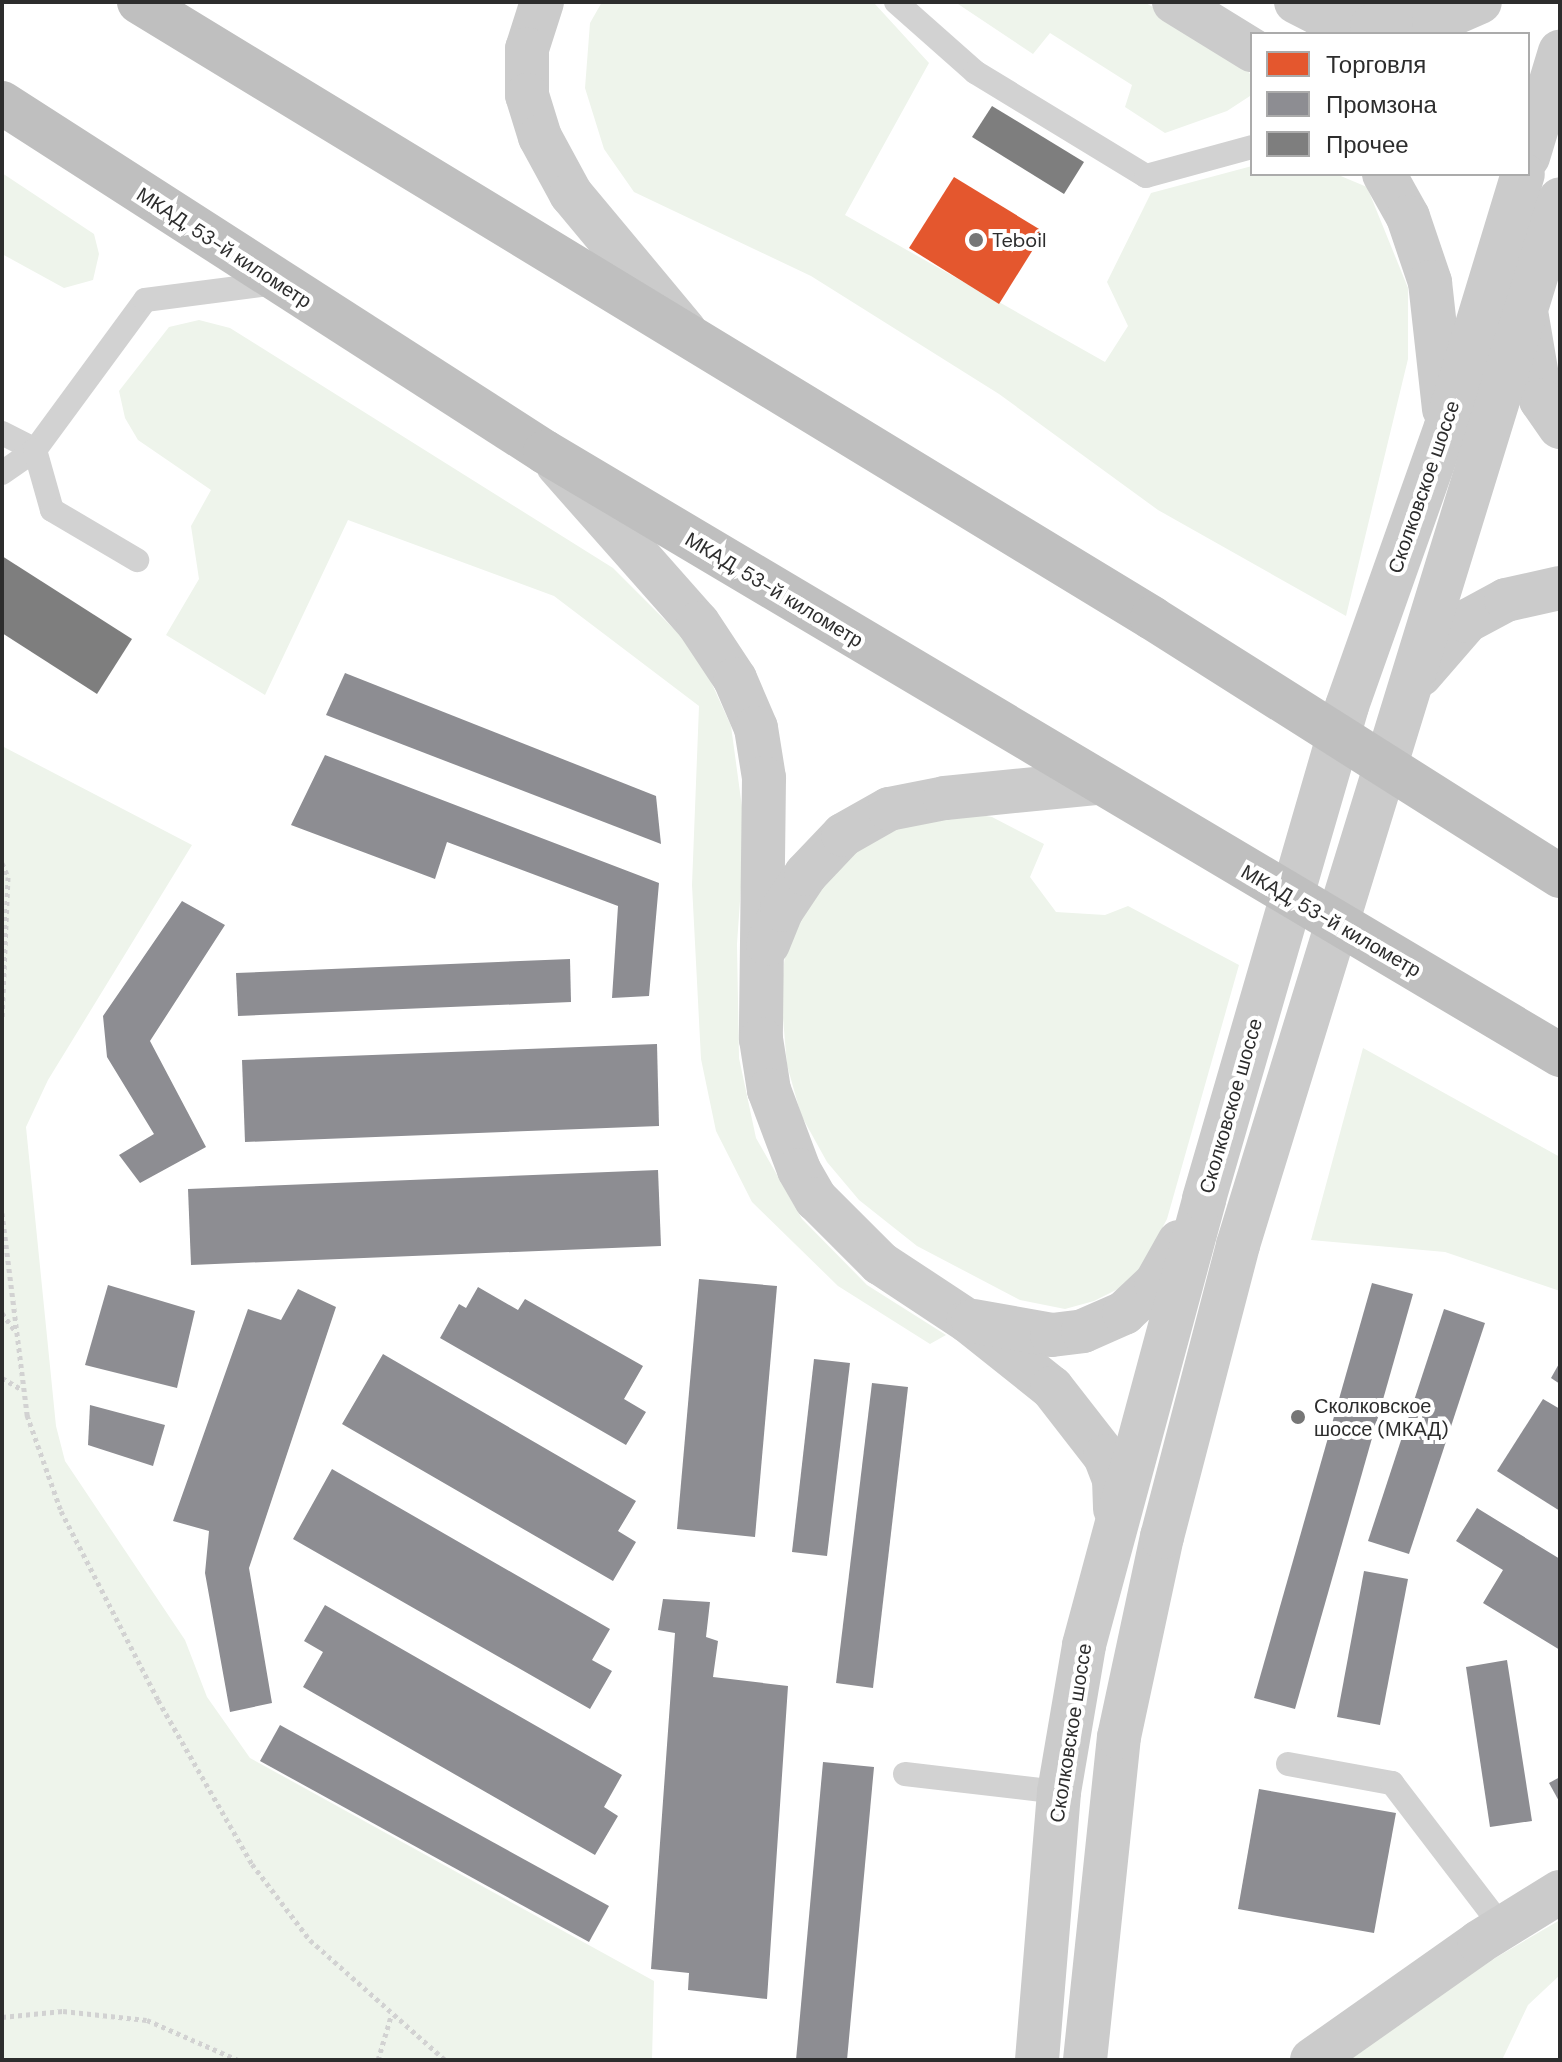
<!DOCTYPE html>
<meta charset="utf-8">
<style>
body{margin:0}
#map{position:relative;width:1562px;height:2062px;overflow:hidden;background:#fff;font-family:"DM Sans",sans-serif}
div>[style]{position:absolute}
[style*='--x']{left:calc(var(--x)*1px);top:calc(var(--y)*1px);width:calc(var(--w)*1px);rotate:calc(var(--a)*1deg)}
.green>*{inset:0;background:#eef4eb}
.shops>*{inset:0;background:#e4572e}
.industry>*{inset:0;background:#8d8d92}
.building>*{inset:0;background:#7e7e7e}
.path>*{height:5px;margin-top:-2.5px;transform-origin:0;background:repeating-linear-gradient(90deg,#d2d2d2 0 4px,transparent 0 8px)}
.lane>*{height:24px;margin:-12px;padding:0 12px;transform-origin:12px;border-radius:12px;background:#d2d2d2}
.secondary>*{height:44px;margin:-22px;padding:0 22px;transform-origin:22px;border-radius:22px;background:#cbcbcb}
.highway>*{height:44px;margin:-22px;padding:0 22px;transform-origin:22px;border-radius:22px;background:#bfbfbf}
.dots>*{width:22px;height:22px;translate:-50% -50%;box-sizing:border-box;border:4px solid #fff;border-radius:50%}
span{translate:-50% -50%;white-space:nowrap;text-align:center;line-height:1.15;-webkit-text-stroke:8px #fff;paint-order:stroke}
.poi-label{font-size:20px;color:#2d2d2d}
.left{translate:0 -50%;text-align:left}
.street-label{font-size:20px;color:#2d2d2d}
.frame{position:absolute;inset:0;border:4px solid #2d2d2d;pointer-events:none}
.legend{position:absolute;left:1250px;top:32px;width:280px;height:144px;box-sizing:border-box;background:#fff;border:2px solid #ababab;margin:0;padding:10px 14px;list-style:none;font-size:24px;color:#2d2d2d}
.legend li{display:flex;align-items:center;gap:16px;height:40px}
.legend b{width:40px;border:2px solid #ababab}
</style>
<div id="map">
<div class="green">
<div style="clip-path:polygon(602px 2px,875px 4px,929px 63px,845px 215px,1105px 362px,1128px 326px,1107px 282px,1151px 193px,1252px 166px,1252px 174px,1336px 174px,1367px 187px,1408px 288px,1408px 359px,1346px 616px,1158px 510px,999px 394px,811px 276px,634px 192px,604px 149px,585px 88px,590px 23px)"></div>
<div style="clip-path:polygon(955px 2px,1144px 2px,1237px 55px,1250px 74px,1250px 96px,1227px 111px,1165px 133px,1125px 107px,1132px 85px,1050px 33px,1033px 54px)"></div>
<div style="clip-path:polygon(2px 173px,94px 234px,99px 254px,93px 280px,64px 288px,2px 254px)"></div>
<div style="clip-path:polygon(199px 320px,230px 328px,613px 568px,698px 653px,731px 726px,745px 829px,737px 944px,739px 1058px,756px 1138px,802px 1219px,867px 1285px,946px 1335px,930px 1344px,838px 1286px,752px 1202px,716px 1131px,701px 1059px,692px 885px,699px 706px,554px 596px,348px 520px,265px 695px,166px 635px,199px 579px,191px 526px,211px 490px,138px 440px,125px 418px,119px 391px,169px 327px)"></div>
<div style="clip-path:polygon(2px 746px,192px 845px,48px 1080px,26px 1127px,56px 1426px,65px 1461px,185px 1640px,207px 1697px,250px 1758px,654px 1981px,652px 2060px,2px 2060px)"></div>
<div style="clip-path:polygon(927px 806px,992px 817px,1044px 844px,1030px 877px,1056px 912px,1105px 915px,1128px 906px,1239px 965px,1167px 1219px,1143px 1265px,1122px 1287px,1094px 1301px,1065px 1309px,1020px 1300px,917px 1246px,859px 1200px,827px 1162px,801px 1115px,787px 1065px,781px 995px,787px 934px,808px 881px)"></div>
<div style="clip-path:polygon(1363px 1048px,1560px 1157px,1560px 1291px,1445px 1252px,1311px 1240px)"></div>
<div style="clip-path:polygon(1560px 1920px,1560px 1975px,1528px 2005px,1502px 2060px,1343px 2060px,1408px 2009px)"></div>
</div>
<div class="shops">
<div style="clip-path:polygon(954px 177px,1044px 232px,999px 304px,909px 248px)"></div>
</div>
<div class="industry">
<div style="clip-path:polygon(345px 673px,656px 796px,661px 844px,326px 715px)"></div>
<div style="clip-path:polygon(325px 755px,659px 883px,649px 996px,612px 998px,618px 906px,447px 842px,435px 879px,291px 825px)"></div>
<div style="clip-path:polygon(182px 901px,225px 925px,150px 1041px,206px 1147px,140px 1183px,119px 1155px,154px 1134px,107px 1057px,103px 1016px)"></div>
<div style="clip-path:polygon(570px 959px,571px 1002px,238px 1016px,236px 973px)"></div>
<div style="clip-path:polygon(657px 1044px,659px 1126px,245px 1142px,242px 1060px)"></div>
<div style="clip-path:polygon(658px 1170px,661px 1246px,191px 1265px,188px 1189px)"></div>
<div style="clip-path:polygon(699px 1279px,777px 1286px,755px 1537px,677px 1529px)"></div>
<div style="clip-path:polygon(1372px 1283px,1413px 1294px,1295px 1709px,1254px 1698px)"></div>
<div style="clip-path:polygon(108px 1285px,195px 1311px,177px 1388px,85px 1365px)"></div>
<div style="clip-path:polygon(478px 1287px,518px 1310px,525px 1299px,643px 1366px,624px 1399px,646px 1412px,626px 1445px,440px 1338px,459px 1304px,466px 1308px)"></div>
<div style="clip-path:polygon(298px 1289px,336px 1307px,249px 1568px,272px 1703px,230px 1712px,205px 1573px,209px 1531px,173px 1521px,248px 1309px,281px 1320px)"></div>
<div style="clip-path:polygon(1444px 1309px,1485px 1323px,1409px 1554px,1368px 1541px)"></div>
<div style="clip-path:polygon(383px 1354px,636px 1501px,618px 1531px,636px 1542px,613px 1581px,342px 1424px)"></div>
<div style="clip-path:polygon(814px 1359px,850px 1363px,827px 1556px,792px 1552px)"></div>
<div style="clip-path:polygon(1560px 1362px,1560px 1384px,1551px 1378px)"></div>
<div style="clip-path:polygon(872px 1383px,908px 1387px,873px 1688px,836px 1683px)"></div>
<div style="clip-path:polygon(1543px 1399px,1560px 1409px,1560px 1511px,1497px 1471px)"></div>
<div style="clip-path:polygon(90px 1405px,165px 1425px,153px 1466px,88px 1445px)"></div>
<div style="clip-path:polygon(332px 1469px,610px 1629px,592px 1660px,612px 1671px,590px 1709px,293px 1539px)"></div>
<div style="clip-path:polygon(1477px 1508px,1560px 1559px,1560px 1650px,1483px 1603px,1503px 1570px,1456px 1541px)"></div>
<div style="clip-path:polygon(1364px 1571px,1408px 1579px,1380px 1725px,1337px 1717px)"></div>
<div style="clip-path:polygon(663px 1599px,710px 1602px,706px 1637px,718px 1641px,713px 1677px,788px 1686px,767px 1999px,688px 1990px,689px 1973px,651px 1969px,675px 1633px,658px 1630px)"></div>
<div style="clip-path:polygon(325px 1605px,622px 1775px,604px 1807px,618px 1816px,595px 1855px,303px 1687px,323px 1652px,304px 1641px)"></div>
<div style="clip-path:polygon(1507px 1660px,1532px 1821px,1490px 1827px,1466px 1667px)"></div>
<div style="clip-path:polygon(280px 1725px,609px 1906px,589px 1942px,260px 1761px)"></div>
<div style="clip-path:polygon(823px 1762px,874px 1767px,847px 2060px,796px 2060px)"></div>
<div style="clip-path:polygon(1560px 1777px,1560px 1803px,1549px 1783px)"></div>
<div style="clip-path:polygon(1259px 1789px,1396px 1813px,1374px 1933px,1238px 1909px)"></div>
</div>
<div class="building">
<div style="clip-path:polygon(992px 106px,1084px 162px,1064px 194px,972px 137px)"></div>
<div style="clip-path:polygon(2px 556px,132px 639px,97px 694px,2px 633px)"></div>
</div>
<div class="path">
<div style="--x:2;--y:863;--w:15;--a:67"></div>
<div style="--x:8;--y:877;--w:142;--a:92.4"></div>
<div style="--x:2;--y:1213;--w:204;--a:82.9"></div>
<div style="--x:27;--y:1415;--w:102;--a:70.5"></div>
<div style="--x:61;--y:1511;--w:212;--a:62.8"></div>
<div style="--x:158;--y:1700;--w:189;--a:60.2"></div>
<div style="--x:252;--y:1864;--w:96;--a:52.7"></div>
<div style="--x:310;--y:1940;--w:181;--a:41.6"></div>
<div style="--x:2;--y:1313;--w:22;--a:54"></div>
<div style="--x:2;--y:1378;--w:24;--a:30"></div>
<div style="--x:2;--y:2017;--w:61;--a:-5.6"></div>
<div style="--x:63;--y:2011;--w:84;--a:6.1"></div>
<div style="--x:147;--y:2020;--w:99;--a:23.7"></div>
<div style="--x:378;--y:2060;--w:46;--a:-73.5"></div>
</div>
<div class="lane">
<div style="--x:896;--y:2;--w:106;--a:41.5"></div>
<div style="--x:975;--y:72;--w:200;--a:31.3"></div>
<div style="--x:1146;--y:176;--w:110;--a:-15.3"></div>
<div style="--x:2;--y:433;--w:37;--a:27"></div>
<div style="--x:35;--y:450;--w:186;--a:-53.7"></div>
<div style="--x:145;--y:300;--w:132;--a:-7.4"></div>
<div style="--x:2;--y:473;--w:40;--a:-34.9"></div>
<div style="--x:35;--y:450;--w:62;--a:74.2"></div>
<div style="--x:52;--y:510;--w:99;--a:30.5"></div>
<div style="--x:1288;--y:1764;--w:106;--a:10.4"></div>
<div style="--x:1392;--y:1783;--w:181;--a:52.6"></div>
<div style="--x:905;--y:1774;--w:155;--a:6.7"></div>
</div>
<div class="secondary">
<div style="--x:542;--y:2;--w:49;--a:107.7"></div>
<div style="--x:527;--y:49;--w:46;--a:90"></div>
<div style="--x:527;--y:95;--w:44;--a:72.8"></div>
<div style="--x:540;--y:137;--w:65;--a:61.5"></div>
<div style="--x:571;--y:194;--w:178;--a:50.2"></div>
<div style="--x:1174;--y:2;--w:92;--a:31.6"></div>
<div style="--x:1296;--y:2;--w:28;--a:27"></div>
<div style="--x:1321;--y:15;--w:52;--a:12.2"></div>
<div style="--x:1372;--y:26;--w:62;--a:-3.7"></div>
<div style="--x:1434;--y:22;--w:50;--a:-23.5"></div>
<div style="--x:1528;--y:157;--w:110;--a:-73.1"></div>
<div style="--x:1384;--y:174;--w:49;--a:60.8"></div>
<div style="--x:1408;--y:217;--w:69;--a:71.3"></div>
<div style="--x:1430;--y:282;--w:128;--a:83.7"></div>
<div style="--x:1527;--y:317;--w:84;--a:80.4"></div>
<div style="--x:1541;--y:400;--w:33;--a:55"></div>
<div style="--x:558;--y:465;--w:211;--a:48.5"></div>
<div style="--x:698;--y:623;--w:67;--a:56.5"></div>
<div style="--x:735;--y:679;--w:53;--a:66.8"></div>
<div style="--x:756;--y:728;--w:51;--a:80.9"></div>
<div style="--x:764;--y:778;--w:261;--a:90.7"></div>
<div style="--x:761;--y:1039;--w:52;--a:81.1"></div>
<div style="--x:769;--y:1090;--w:85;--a:69.4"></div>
<div style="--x:799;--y:1170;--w:34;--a:60"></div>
<div style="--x:816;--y:1199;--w:91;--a:45"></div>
<div style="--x:880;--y:1263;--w:105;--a:33.4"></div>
<div style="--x:968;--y:1321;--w:107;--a:38.6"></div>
<div style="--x:1052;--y:1388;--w:86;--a:52.1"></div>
<div style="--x:1105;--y:1456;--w:25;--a:69"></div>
<div style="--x:1114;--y:1479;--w:30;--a:88"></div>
<div style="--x:1420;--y:675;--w:72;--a:-49"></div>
<div style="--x:1467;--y:621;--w:44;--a:-28.3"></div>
<div style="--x:1506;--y:600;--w:55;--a:-12.5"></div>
<div style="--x:768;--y:944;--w:37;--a:-68"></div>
<div style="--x:782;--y:910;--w:43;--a:-56.3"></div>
<div style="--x:806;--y:874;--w:54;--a:-46.5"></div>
<div style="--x:843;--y:835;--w:53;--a:-29.5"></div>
<div style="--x:889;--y:809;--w:57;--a:-11.1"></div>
<div style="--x:945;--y:798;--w:151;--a:-5.7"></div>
<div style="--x:973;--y:1321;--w:80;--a:10"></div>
<div style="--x:1052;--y:1335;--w:31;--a:-7"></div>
<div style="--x:1083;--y:1331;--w:45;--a:-23.7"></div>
<div style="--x:1124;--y:1313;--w:44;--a:-43.2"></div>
<div style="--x:1156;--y:1283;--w:47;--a:-60.7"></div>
<div style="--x:1037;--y:2060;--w:269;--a:-85.3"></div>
<div style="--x:1059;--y:1792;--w:149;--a:-80.3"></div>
<div style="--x:1084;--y:1645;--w:462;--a:-74.9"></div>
<div style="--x:1204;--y:1199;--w:513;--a:-73.82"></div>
<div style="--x:1347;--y:706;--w:296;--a:-70.5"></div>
<div style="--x:1446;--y:427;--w:264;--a:-73.1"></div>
<div style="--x:1085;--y:2060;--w:325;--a:-84"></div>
<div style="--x:1119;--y:1737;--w:205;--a:-77.9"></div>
<div style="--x:1162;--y:1537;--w:302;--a:-75.4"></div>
<div style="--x:1238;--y:1245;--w:1094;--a:-72.89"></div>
<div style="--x:1312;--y:2060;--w:204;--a:-35.2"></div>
<div style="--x:1479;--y:1942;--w:95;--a:-31.7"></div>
</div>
<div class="highway">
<div style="--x:139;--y:2;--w:1186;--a:31.3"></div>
<div style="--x:1152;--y:618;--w:483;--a:32.3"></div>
<div style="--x:2;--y:103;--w:645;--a:32.73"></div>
<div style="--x:545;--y:452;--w:1181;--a:30.71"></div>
</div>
<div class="dots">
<div style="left:976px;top:240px;background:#767676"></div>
<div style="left:1298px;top:1417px;background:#767676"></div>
</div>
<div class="poi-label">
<span class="left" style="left:992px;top:240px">Teboil</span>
<span class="left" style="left:1314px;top:1418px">Сколковское<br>шоссе (МКАД)</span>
</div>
<div class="street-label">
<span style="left:224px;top:248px;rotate:33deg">МКАД, 53-й километр</span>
<span style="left:1424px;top:487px;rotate:-71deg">Сколковское шоссе</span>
<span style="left:774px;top:590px;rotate:31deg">МКАД, 53-й километр</span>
<span style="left:1331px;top:921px;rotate:30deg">МКАД, 53-й километр</span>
<span style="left:1231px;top:1106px;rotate:-74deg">Сколковское шоссе</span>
<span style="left:1071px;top:1733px;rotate:-81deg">Сколковское шоссе</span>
</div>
<div class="frame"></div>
<ul class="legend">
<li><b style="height:22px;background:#e4572e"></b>Торговля</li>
<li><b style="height:22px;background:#8d8d92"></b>Промзона</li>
<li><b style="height:22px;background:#7e7e7e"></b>Прочее</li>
</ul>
</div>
